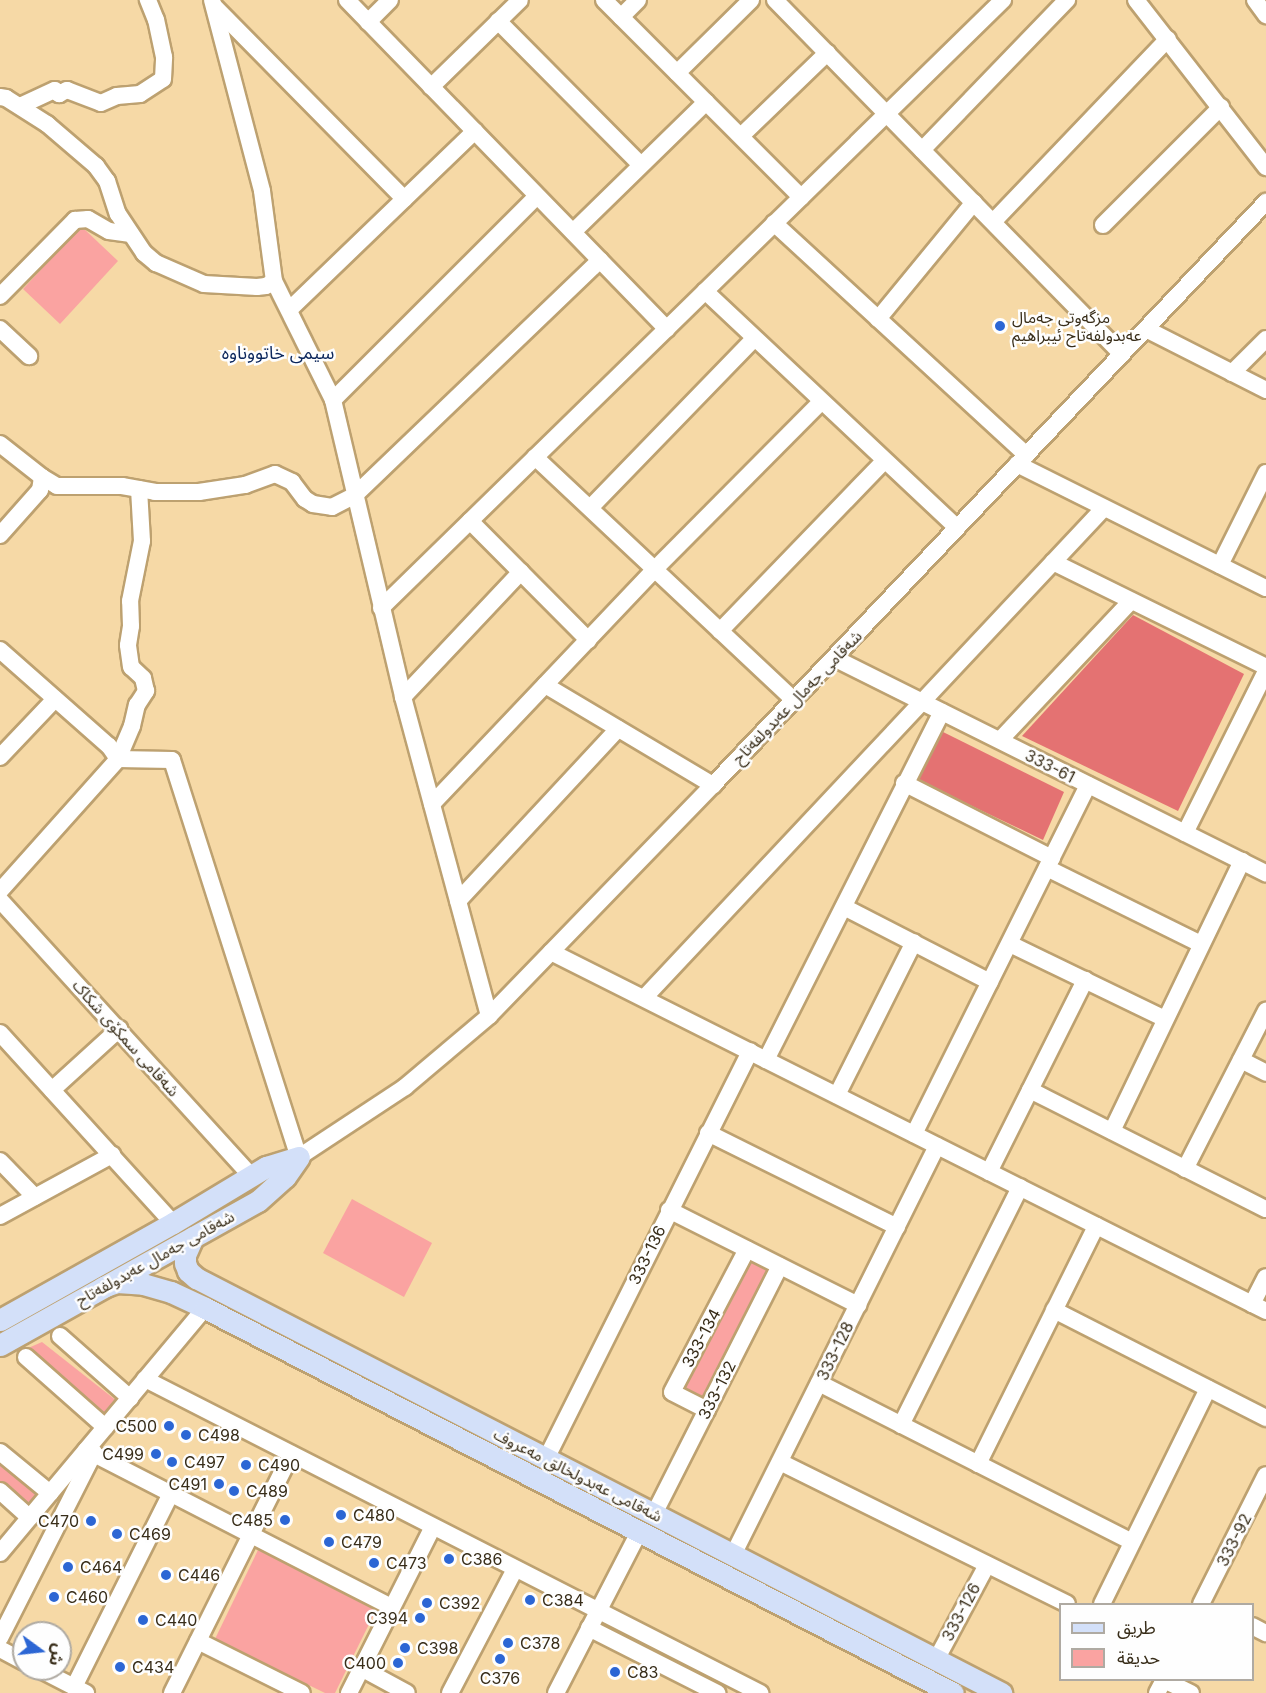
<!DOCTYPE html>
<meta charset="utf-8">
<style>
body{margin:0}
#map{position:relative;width:1266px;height:1693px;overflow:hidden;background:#f6d9a6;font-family:Inter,"Noto Sans Arabic",sans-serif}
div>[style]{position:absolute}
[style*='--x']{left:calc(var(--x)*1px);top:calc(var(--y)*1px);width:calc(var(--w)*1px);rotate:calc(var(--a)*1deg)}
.green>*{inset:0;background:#faa3a1}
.forest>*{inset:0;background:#e47272}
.roads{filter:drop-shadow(2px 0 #bda170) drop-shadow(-2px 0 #bda170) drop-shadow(0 2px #bda170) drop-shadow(0 -2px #bda170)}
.minor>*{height:16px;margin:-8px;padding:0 8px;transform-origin:8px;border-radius:8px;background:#fff}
.major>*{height:21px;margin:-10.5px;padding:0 10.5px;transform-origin:10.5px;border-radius:10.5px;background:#d3e0f9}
.dots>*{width:16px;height:16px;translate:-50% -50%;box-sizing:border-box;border:3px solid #fefefe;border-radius:50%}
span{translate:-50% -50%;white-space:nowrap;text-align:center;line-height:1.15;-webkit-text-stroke:5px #fefefe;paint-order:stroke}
.poi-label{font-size:16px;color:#382d19}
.left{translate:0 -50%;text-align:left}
.right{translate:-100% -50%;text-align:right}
.street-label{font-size:16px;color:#382d19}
.neighbourhood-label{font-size:18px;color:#0b265b}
.legend{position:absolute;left:1059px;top:1603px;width:195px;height:78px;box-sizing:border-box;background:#fefefe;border:2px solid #afaaa2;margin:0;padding:8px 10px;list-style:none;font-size:18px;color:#382d19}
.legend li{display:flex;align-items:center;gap:12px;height:30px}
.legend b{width:30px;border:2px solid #afaaa2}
.north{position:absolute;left:12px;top:1621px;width:60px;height:60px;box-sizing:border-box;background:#fefefe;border:2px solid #afaaa2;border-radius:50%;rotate:105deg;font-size:16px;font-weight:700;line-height:24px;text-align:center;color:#382d19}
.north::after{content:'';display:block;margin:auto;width:21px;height:27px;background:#2c66d4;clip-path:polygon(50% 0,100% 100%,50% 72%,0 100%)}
</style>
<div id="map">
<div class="green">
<div style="clip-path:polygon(81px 226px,118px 261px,60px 324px,23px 289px)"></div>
<div style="clip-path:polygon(352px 1199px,432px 1243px,404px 1297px,323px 1253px)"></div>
<div style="clip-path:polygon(747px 1258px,769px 1269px,701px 1400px,682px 1390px)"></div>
<div style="clip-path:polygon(42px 1342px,122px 1405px,110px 1419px,26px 1349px)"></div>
<div style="clip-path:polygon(0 1463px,43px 1500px,31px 1514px,0 1488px)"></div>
<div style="clip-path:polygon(258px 1550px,377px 1608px,335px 1693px,325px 1693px,215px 1639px)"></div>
</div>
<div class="forest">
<div style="clip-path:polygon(1133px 615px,1244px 674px,1178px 811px,1022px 736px)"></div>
<div style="clip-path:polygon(935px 728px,1064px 792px,1043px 840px,911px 777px)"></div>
</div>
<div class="roads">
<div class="minor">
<div style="--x:212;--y:0;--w:197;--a:75.3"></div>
<div style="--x:262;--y:191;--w:91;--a:82.4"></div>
<div style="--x:274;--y:281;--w:133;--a:63.6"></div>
<div style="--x:333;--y:400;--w:305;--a:76.7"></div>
<div style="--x:403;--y:697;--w:330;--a:74.9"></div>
<div style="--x:347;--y:0;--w:459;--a:45.8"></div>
<div style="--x:604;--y:0;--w:279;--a:45"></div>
<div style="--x:775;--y:0;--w:496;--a:45.6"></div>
<div style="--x:1136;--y:0;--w:212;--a:52.1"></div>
<div style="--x:1255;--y:0;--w:19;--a:54"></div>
<div style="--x:214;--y:6;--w:271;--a:45.4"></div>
<div style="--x:621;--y:17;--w:24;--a:-45"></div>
<div style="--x:498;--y:21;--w:203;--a:45.2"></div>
<div style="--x:368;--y:22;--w:31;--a:-45"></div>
<div style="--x:677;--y:73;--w:104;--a:-44.6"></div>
<div style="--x:431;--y:87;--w:124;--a:-44.3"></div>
<div style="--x:0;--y:97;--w:6;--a:9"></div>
<div style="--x:6;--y:98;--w:49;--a:32.4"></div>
<div style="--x:47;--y:124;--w:65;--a:40.6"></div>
<div style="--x:96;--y:166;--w:19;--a:54"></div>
<div style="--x:107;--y:181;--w:35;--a:72"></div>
<div style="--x:118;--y:214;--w:47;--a:56.3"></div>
<div style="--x:144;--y:253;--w:16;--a:40"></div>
<div style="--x:156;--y:263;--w:52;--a:23.6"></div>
<div style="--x:204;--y:284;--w:53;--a:3.2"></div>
<div style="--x:257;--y:287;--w:9;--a:-6"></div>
<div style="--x:266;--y:286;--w:9;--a:-32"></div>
<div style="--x:20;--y:106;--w:38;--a:-25"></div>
<div style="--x:55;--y:90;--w:6;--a:45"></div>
<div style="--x:59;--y:94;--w:9;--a:-27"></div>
<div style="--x:67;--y:90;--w:36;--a:21"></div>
<div style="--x:101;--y:103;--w:17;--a:-24"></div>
<div style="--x:117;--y:96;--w:23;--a:-5"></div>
<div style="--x:140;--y:94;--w:27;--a:-33"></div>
<div style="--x:163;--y:79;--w:22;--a:-87"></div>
<div style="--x:164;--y:57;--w:38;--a:-102"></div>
<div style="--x:156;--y:20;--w:22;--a:-112"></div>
<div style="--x:741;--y:136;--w:120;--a:-44"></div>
<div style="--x:922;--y:150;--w:209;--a:-46"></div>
<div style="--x:993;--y:222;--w:253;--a:-46.3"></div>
<div style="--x:774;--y:223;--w:343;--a:42.6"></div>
<div style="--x:1103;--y:225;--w:167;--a:-45"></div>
<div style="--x:573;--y:232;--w:186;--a:-44.3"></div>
<div style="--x:705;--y:291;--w:346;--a:43.2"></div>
<div style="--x:0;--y:296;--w:107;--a:-45.4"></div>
<div style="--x:75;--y:220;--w:13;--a:-4"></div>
<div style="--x:88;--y:219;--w:24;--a:30"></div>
<div style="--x:109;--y:231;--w:22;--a:8"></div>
<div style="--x:289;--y:310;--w:258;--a:-43.9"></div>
<div style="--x:878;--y:319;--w:151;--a:-50.6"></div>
<div style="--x:0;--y:329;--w:40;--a:43"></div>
<div style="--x:1146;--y:329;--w:135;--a:26.9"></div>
<div style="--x:1232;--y:373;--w:48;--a:-45"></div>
<div style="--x:333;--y:400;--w:288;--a:-45"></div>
<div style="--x:0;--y:444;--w:53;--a:38.2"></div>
<div style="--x:535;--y:457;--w:355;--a:43.2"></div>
<div style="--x:1017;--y:464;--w:278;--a:26.5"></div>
<div style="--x:590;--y:508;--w:235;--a:-45.9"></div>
<div style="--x:470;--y:521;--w:168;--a:45.2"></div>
<div style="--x:0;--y:535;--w:60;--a:-48.4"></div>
<div style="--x:40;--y:490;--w:13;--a:-81"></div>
<div style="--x:42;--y:477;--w:17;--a:31"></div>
<div style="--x:57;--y:486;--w:65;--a:0"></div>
<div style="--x:122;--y:486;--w:34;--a:10"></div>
<div style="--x:155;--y:492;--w:44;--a:0"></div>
<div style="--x:199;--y:492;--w:47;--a:-8.7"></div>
<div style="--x:245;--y:485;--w:32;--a:-20"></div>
<div style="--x:275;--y:474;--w:19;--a:25"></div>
<div style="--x:292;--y:482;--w:21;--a:53"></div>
<div style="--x:305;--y:499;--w:9;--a:32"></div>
<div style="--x:313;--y:504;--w:19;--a:9"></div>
<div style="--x:332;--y:507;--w:25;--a:-27"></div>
<div style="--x:354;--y:496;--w:341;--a:-43.8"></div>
<div style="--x:1053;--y:562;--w:237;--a:26.2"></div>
<div style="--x:1220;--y:565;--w:103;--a:-63.4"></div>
<div style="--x:381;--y:608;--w:870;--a:-44.35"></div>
<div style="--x:720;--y:631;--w:236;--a:-46"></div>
<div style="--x:0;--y:650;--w:145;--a:41.4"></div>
<div style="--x:109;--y:746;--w:16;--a:55"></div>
<div style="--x:834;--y:658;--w:483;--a:26.5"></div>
<div style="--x:545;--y:685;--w:196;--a:30.8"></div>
<div style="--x:403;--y:697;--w:172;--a:-46.7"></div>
<div style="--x:1000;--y:740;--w:191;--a:-46.7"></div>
<div style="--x:0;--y:757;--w:80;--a:-46.5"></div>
<div style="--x:118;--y:759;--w:36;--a:-67"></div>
<div style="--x:132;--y:726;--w:22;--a:-77"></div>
<div style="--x:137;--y:705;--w:17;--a:-57"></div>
<div style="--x:146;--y:691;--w:13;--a:-103"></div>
<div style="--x:143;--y:678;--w:16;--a:-137"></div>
<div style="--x:131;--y:667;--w:22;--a:-98"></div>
<div style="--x:128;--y:645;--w:19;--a:-81"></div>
<div style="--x:131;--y:626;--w:25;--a:-92"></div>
<div style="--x:130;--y:601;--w:61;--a:-78.7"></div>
<div style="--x:142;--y:541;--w:52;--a:-93.3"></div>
<div style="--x:904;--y:783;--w:166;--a:26.9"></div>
<div style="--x:432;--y:804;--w:324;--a:-46.5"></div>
<div style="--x:655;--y:569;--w:235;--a:-45.2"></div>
<div style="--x:1185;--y:833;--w:181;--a:-63.4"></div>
<div style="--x:1047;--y:868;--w:172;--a:26.3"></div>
<div style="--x:0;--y:891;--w:177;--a:-48.2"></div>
<div style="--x:118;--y:759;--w:54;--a:1.1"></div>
<div style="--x:172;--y:760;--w:417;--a:72.3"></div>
<div style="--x:299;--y:1157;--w:127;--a:-33.4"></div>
<div style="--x:405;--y:1087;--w:110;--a:-40.2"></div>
<div style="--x:489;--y:1016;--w:322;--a:-45.9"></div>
<div style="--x:713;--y:785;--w:804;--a:-46.51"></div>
<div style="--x:0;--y:900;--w:373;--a:47.7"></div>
<div style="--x:458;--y:901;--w:235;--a:-47.1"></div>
<div style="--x:844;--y:907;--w:164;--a:27.2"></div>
<div style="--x:1010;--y:944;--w:172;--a:25.8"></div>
<div style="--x:551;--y:952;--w:800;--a:26.66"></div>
<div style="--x:644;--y:998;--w:672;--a:-46.81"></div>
<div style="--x:0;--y:1033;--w:257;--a:47.7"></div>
<div style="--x:766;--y:1060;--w:390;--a:-63.2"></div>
<div style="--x:1241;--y:1060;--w:28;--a:27"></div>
<div style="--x:52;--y:1090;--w:91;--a:-42.3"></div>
<div style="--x:1030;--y:1090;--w:264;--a:26.8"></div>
<div style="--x:837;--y:1095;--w:171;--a:-63.3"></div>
<div style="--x:1112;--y:1131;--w:300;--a:-64.3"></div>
<div style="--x:708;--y:1133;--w:211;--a:26.4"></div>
<div style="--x:914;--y:1134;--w:390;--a:-63.5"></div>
<div style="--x:0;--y:1161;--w:50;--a:45.8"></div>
<div style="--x:1185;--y:1169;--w:178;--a:-62.9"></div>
<div style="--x:989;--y:1172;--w:215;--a:-63.4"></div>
<div style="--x:669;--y:1210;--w:212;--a:26.7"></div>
<div style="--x:0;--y:1216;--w:128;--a:-28.6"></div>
<div style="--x:1252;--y:1304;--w:30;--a:-63"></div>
<div style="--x:1054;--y:1310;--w:238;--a:27"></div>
<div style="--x:60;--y:1336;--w:94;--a:41.5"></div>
<div style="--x:26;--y:1357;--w:106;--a:41.5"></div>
<div style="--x:145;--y:1379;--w:691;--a:27.05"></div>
<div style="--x:819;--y:1383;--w:351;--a:26.9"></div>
<div style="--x:707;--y:1410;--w:39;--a:-153"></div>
<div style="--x:672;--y:1392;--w:161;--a:-62.3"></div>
<div style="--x:901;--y:1425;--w:266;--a:-63.4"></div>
<div style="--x:86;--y:1450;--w:344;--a:27.2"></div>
<div style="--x:0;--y:1452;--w:65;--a:39.4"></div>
<div style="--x:546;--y:1459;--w:456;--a:-63.4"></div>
<div style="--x:780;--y:1462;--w:320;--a:26.3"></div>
<div style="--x:978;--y:1464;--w:266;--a:-63.6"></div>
<div style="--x:0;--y:1491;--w:40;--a:42"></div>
<div style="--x:654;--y:1514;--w:278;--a:-63.1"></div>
<div style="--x:0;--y:1553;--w:319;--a:-50.1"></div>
<div style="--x:733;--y:1555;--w:457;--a:-63.5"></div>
<div style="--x:1102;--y:1604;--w:240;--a:-63.8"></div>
<div style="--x:1201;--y:1604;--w:144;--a:-63.3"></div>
<div style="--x:1252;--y:1626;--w:16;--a:27"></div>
<div style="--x:589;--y:1628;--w:144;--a:26.9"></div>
<div style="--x:0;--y:1638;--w:208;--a:-63.1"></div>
<div style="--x:198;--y:1641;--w:116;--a:26.6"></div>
<div style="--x:0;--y:1649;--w:27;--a:28"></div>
<div style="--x:936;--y:1660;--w:108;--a:-61.8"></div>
<div style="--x:361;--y:1668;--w:52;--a:28.5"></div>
<div style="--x:39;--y:1669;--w:53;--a:27.1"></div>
<div style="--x:74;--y:1687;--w:217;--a:-63.4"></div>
<div style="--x:172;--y:1693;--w:267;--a:-63.5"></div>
<div style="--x:349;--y:1693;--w:186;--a:-63.2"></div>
<div style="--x:450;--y:1693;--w:140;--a:-62.3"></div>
<div style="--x:556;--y:1693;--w:181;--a:-62.7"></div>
<div style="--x:1157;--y:1693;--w:15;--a:-62"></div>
<div style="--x:1164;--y:1680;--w:30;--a:26"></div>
</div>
<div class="major">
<div style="--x:193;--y:1237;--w:20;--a:114"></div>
<div style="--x:185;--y:1255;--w:8;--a:90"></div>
<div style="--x:185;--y:1263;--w:9;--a:69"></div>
<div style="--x:188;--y:1271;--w:11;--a:41"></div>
<div style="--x:196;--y:1278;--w:906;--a:27.27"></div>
<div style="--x:103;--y:1287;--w:15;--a:-20"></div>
<div style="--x:117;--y:1282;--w:26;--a:4"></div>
<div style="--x:143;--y:1284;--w:29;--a:16"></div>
<div style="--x:171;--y:1292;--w:38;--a:25"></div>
<div style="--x:205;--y:1308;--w:841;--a:27.24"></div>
<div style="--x:0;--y:1320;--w:198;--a:-29.3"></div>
<div style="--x:173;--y:1223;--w:109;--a:-31.1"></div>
<div style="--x:266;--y:1167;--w:34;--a:-17"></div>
<div style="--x:0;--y:1345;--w:295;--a:-29.2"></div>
<div style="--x:258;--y:1201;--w:36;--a:-42"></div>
<div style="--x:285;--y:1177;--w:24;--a:-55"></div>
</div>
</div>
<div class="dots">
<div style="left:1000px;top:326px;background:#2c66d4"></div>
<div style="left:169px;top:1426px;background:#2c66d4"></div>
<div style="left:186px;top:1435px;background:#2c66d4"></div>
<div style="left:156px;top:1454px;background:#2c66d4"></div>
<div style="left:172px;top:1462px;background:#2c66d4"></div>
<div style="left:246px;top:1465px;background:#2c66d4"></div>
<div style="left:219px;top:1484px;background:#2c66d4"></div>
<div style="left:234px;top:1491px;background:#2c66d4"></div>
<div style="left:341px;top:1515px;background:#2c66d4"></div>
<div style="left:285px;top:1520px;background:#2c66d4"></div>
<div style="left:91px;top:1521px;background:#2c66d4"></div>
<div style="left:117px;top:1534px;background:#2c66d4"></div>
<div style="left:329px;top:1542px;background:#2c66d4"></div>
<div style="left:449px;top:1559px;background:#2c66d4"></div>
<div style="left:374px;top:1563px;background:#2c66d4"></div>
<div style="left:68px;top:1567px;background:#2c66d4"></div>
<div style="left:166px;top:1575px;background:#2c66d4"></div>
<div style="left:54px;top:1597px;background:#2c66d4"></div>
<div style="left:530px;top:1600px;background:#2c66d4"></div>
<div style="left:427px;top:1603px;background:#2c66d4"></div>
<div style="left:420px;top:1618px;background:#2c66d4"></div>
<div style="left:143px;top:1620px;background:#2c66d4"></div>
<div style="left:508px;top:1643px;background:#2c66d4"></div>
<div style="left:405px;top:1648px;background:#2c66d4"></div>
<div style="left:500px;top:1659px;background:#2c66d4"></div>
<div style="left:398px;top:1663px;background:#2c66d4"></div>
<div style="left:120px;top:1667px;background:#2c66d4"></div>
<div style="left:615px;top:1672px;background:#2c66d4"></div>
</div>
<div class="poi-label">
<span class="left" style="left:1012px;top:326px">مزگەوتی جەمال<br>عەبدولفەتاح ئیبراهیم</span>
<span class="right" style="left:157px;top:1426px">C500</span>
<span class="left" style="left:198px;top:1435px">C498</span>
<span class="right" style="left:144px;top:1454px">C499</span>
<span class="left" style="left:184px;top:1462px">C497</span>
<span class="left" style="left:258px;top:1465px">C490</span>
<span class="right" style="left:207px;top:1484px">C491</span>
<span class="left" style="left:246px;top:1491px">C489</span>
<span class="left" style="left:353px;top:1515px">C480</span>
<span class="right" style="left:273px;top:1520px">C485</span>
<span class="right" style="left:79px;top:1521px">C470</span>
<span class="left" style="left:129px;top:1534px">C469</span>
<span class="left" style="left:341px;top:1542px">C479</span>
<span class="left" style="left:461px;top:1559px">C386</span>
<span class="left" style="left:386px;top:1563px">C473</span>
<span class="left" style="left:80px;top:1567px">C464</span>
<span class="left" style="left:178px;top:1575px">C446</span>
<span class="left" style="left:66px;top:1597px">C460</span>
<span class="left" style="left:542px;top:1600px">C384</span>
<span class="left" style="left:439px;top:1603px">C392</span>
<span class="right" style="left:408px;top:1618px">C394</span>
<span class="left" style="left:155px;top:1620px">C440</span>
<span class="left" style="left:520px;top:1643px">C378</span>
<span class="left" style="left:417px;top:1648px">C398</span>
<span class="right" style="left:386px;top:1663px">C400</span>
<span class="left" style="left:132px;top:1667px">C434</span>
<span class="left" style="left:627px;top:1672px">C83</span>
<span style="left:500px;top:1678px">C376</span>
</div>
<div class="street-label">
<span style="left:797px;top:697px;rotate:-46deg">شەقامی جەمال عەبدولفەتاح</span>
<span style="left:1050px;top:766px;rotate:27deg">333-61</span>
<span style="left:126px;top:1038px;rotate:48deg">شەقامی سمکۆی شکاک</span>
<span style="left:647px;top:1255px;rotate:-64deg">333-136</span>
<span style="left:155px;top:1258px;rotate:-29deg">شەقامی جەمال عەبدولفەتاح</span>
<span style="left:701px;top:1338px;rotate:-62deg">333-134</span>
<span style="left:835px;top:1351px;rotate:-64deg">333-128</span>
<span style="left:717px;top:1390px;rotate:-63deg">333-132</span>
<span style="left:578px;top:1475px;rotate:27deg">شەقامی عەبدولخالق مەعروف</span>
<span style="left:1234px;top:1540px;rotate:-63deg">333-92</span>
<span style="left:961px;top:1612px;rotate:-62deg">333-126</span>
</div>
<div class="neighbourhood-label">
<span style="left:278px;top:353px">سیمی خاتووناوه</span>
</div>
<ul class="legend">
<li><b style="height:8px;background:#d3e0f9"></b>طريق</li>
<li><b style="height:16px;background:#faa3a1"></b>حديقة</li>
</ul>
<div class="north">ش</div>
</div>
